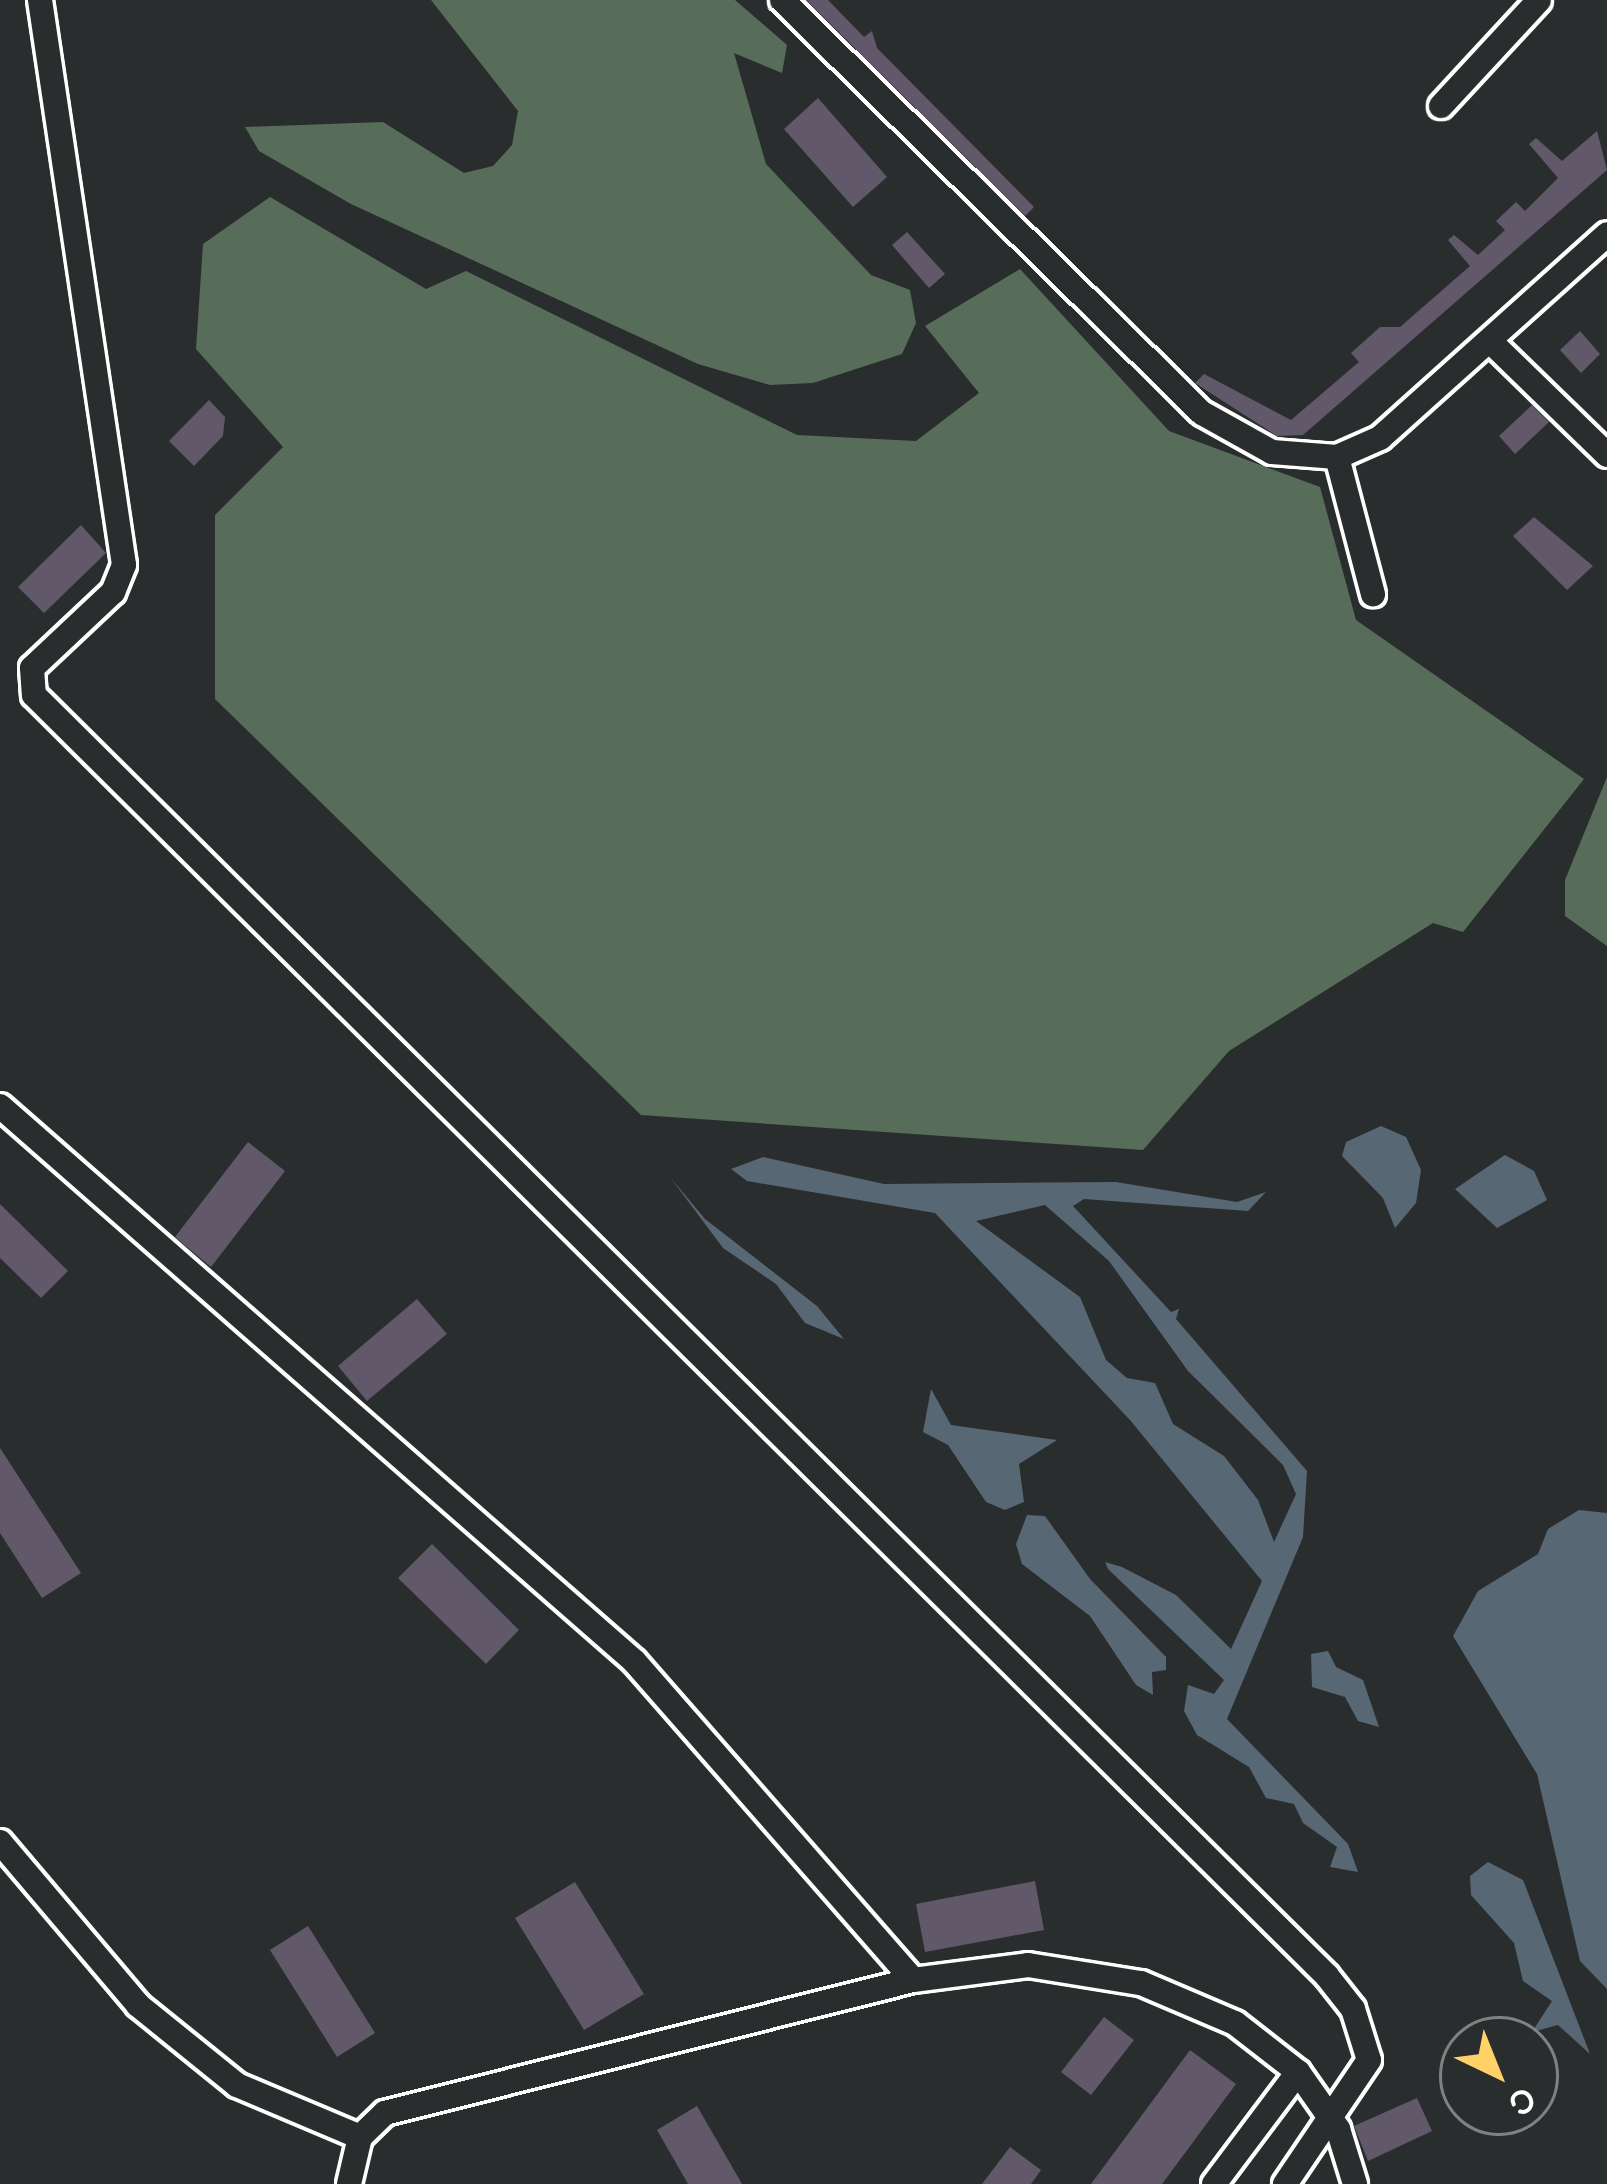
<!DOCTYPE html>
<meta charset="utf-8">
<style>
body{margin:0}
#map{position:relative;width:1607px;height:2184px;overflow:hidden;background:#2a2d2e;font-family:"Balsamiq Sans",sans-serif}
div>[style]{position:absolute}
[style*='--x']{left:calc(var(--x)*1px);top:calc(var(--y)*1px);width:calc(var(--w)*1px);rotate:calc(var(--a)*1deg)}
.green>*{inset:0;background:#576d59}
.water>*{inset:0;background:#586774}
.building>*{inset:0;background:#61596a}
.roads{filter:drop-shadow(3px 0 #fff) drop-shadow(-3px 0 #fff) drop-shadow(0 3px #fff) drop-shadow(0 -3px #fff)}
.minor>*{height:24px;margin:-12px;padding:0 12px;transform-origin:12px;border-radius:12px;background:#2a2d2e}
span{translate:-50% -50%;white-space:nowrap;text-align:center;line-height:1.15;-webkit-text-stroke:9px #2a2d2e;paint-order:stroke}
.north{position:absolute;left:1439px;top:2016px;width:120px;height:120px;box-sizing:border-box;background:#2a2d2e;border:3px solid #7f8182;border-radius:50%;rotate:137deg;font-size:33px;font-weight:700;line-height:48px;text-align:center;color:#fff}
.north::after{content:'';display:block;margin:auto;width:42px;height:54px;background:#ffd166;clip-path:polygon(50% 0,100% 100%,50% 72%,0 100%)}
</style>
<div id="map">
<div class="green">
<div style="clip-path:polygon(431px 0,735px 0,787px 45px,782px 73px,734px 53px,766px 164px,871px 275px,910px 290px,916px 323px,902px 354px,813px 383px,770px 385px,698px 364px,351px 204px,259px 151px,245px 127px,383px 122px,464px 173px,493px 166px,512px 145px,518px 111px)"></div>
<div style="clip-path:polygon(270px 197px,426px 289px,466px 271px,797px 435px,916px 441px,979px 393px,925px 326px,1020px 269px,1169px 431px,1320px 487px,1356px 620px,1584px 779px,1463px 932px,1433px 923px,1229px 1051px,1143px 1150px,641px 1115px,215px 699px,215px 515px,283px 447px,196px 349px,203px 244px)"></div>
<div style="clip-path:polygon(1607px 777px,1607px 946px,1565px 916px,1565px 880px)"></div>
</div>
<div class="water">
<div style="clip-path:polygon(1381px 1126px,1406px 1137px,1421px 1170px,1416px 1203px,1395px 1228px,1383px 1198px,1342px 1156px,1346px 1142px)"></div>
<div style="clip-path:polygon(1505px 1155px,1534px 1171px,1547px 1200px,1497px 1228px,1455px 1189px)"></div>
<div style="clip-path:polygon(evenodd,763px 1157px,884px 1184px,1116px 1182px,1237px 1202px,1266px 1192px,1248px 1211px,1084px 1199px,1073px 1206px,1171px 1312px,1179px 1309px,1176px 1319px,1307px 1471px,1303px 1537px,1227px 1719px,1348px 1844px,1358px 1872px,1330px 1867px,1337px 1847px,1303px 1823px,1294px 1804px,1266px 1798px,1249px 1767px,1197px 1735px,1184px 1711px,1188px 1685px,1214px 1694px,1224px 1680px,1108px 1569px,1105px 1562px,1122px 1567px,1176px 1595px,1231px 1649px,1262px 1581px,1130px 1420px,935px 1213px,747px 1181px,731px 1169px,763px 1157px,1045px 1205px,1109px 1261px,1188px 1371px,1283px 1465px,1296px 1494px,1274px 1542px,1258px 1500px,1224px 1456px,1173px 1424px,1155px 1383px,1127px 1378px,1106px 1360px,1080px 1297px,976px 1221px,1045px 1205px)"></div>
<div style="clip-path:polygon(670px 1177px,705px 1219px,817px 1306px,844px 1339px,805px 1323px,776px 1284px,723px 1248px)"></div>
<div style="clip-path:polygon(931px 1389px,951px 1425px,1057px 1440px,1019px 1464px,1024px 1502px,1005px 1510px,986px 1502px,948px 1445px,923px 1432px)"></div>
<div style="clip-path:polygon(1579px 1510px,1607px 1513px,1607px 1989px,1580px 1961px,1537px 1774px,1453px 1636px,1478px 1591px,1538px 1554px,1548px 1529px)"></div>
<div style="clip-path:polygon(1027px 1515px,1045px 1516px,1090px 1579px,1166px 1657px,1166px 1670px,1152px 1672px,1153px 1695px,1136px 1685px,1090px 1616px,1022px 1564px,1016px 1544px)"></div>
<div style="clip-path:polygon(1328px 1651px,1336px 1667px,1363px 1680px,1379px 1727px,1358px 1721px,1345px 1697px,1312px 1687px,1311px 1654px)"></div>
<div style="clip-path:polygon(1488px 1862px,1523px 1880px,1590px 2054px,1558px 2025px,1532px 2032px,1552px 2001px,1523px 1981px,1514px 1943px,1471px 1895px,1470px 1876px)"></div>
</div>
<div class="building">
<div style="clip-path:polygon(806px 0,828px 0,864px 37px,872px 31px,877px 48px,1034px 207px,1025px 216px)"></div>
<div style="clip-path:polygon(818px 98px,887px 177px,853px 207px,784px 129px)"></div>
<div style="clip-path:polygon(1597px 131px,1607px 170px,1303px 435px,1277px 436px,1195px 383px,1204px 374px,1291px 420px,1359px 362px,1351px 353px,1380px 327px,1400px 327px,1470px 266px,1448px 240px,1454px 235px,1478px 255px,1505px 230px,1496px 221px,1516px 202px,1525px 211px,1558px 178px,1529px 144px,1536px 138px,1562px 161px)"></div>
<div style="clip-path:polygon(907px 232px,945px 274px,929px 288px,892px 245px)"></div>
<div style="clip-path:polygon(1580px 331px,1600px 354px,1581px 373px,1560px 350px)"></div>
<div style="clip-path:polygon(209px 400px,225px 417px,223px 436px,194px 466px,169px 441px)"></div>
<div style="clip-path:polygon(1532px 405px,1549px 422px,1515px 454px,1499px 436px)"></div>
<div style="clip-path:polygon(1534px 517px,1593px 566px,1567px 590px,1513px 536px)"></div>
<div style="clip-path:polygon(81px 525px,106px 553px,44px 613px,18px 587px)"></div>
<div style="clip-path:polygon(248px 1142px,285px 1171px,211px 1267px,175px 1237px)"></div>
<div style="clip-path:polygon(0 1204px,68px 1271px,41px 1298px,0 1258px)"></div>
<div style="clip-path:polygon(417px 1299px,447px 1334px,367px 1401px,338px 1366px)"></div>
<div style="clip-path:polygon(0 1448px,81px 1573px,42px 1598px,0 1533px)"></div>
<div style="clip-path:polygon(432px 1544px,519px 1630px,486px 1664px,398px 1578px)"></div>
<div style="clip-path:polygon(1035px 1881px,1044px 1930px,925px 1952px,916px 1904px)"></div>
<div style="clip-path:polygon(575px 1882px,644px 1994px,584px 2030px,515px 1918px)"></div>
<div style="clip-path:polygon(308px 1926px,375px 2033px,337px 2057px,270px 1950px)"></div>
<div style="clip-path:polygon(1104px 2017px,1134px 2040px,1091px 2095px,1061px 2072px)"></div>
<div style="clip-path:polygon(1190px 2050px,1236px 2084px,1162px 2184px,1091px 2184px)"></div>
<div style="clip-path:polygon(1417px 2098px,1432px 2131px,1368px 2161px,1354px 2126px)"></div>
<div style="clip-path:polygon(697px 2106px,742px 2184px,688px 2184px,657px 2130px)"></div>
<div style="clip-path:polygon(1010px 2147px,1041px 2170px,1031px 2184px,982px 2184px)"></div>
</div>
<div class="roads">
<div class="minor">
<div style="--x:40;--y:0;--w:571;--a:81.54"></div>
<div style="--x:124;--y:565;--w:29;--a:112"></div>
<div style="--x:113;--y:592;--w:111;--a:136.8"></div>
<div style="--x:32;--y:668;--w:27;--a:86"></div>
<div style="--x:34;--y:695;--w:1820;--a:44.73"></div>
<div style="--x:1327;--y:1976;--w:42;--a:51.8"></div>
<div style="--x:1353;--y:2009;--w:53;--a:72.6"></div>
<div style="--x:1369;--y:2060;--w:150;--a:124.1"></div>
<div style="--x:782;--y:0;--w:589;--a:44.52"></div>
<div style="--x:1202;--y:413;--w:80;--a:29.1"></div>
<div style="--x:1272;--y:452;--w:65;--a:4.4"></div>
<div style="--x:1337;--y:457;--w:142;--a:75.3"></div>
<div style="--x:1441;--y:106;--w:144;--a:-47.2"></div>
<div style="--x:1491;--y:342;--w:162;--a:44.2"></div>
<div style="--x:1337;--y:457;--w:47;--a:-23.8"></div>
<div style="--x:1380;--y:438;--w:305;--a:-41.9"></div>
<div style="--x:0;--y:1106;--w:843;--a:41.2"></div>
<div style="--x:634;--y:1661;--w:424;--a:48.8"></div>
<div style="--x:0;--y:1842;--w:214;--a:49.7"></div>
<div style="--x:138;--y:2005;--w:127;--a:38.9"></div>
<div style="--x:237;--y:2085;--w:134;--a:22.9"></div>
<div style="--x:349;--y:2184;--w:48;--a:-76.8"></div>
<div style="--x:360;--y:2137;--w:35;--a:-44"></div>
<div style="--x:385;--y:2113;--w:544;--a:-14.14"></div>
<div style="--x:913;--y:1980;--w:116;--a:-7.4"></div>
<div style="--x:1028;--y:1965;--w:114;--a:9.1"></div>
<div style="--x:1141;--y:1983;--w:102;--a:23.1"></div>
<div style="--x:1235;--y:2023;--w:80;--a:37.9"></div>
<div style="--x:1298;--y:2072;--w:70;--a:54.9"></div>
<div style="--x:1338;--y:2129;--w:58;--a:72.8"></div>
<div style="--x:1214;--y:2184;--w:140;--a:-53.1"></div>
</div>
</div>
<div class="north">С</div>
</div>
